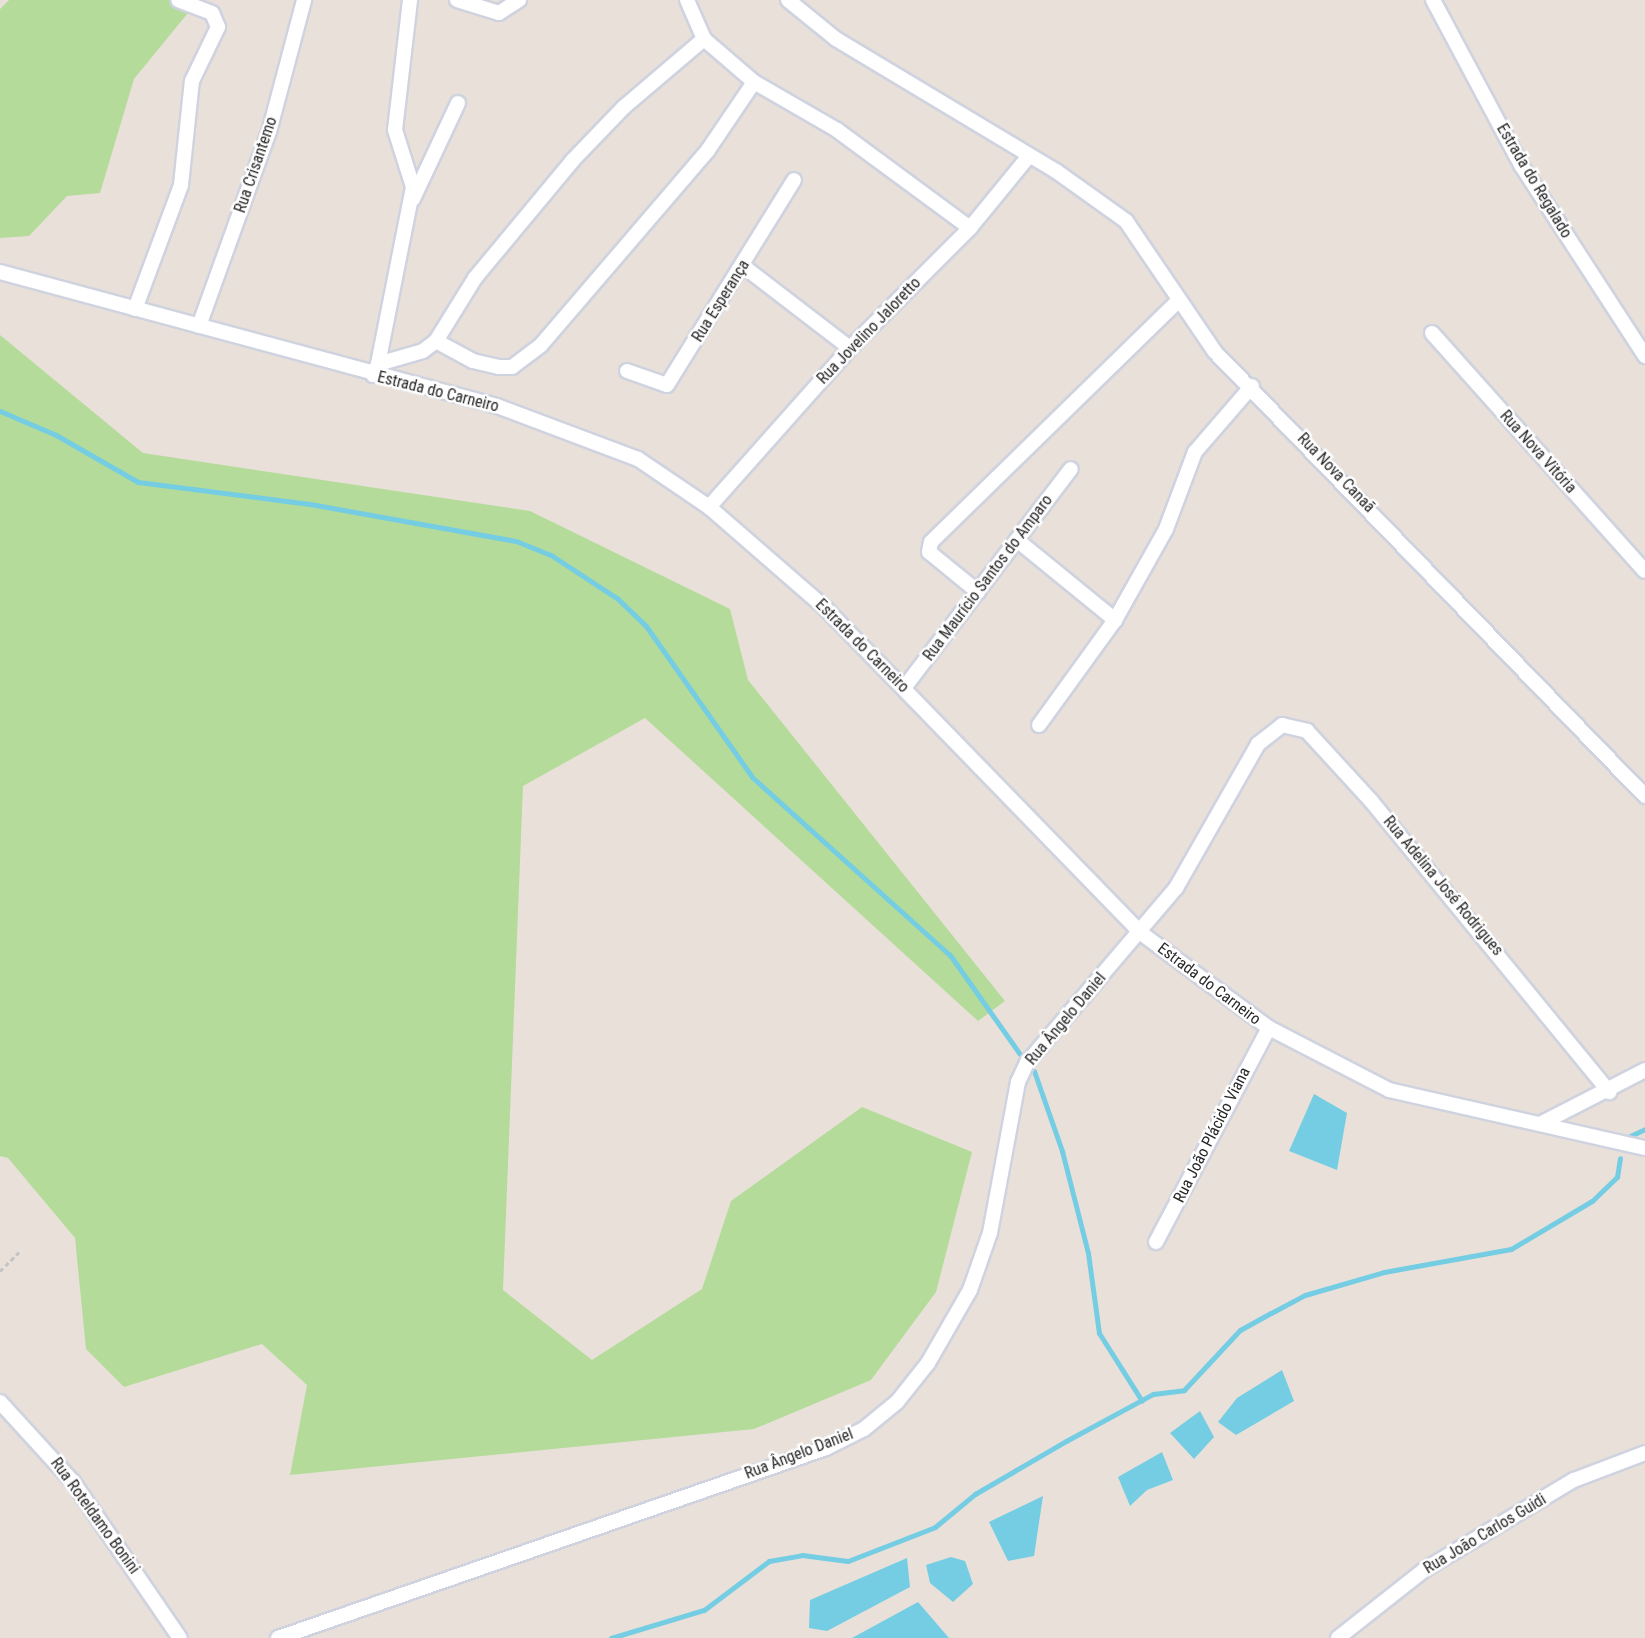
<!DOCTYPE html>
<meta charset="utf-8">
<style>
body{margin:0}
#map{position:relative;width:1645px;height:1638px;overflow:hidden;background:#e9e1d9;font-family:"Roboto Condensed",sans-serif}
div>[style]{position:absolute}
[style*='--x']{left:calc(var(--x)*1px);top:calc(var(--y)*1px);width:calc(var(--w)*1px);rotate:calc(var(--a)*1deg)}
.green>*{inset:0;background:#b4db9a}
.water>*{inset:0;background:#74cde3}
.stream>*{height:5px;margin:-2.5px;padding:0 2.5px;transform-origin:2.5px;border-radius:2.5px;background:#74cde3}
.path>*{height:3px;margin-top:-1.5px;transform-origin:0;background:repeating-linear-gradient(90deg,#c3c3c3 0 4.5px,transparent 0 7.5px)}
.roads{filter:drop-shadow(2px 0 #cfd3df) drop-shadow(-2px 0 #cfd3df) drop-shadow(0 2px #cfd3df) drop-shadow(0 -2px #cfd3df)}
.street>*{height:14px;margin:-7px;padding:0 7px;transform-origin:7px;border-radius:7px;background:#fff}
span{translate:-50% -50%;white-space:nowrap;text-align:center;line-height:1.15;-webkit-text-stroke:5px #fff;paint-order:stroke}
.street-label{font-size:16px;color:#272727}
</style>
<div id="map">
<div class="green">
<div style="clip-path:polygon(9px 0,180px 0,192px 8px,134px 79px,100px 193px,67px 196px,29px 236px,0 238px,0 9px)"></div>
<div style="clip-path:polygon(0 335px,143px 453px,530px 511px,730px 609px,748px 680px,1005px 1001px,978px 1021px,645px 718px,523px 786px,503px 1290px,592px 1360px,702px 1289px,731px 1201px,862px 1107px,972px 1152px,936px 1292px,871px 1380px,754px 1429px,290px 1475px,307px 1385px,262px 1344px,124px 1387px,86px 1349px,75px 1238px,8px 1158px,0 1156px)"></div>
</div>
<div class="water">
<div style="clip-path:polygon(1314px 1094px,1347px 1113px,1337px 1170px,1289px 1151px)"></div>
<div style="clip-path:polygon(1282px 1370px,1294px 1401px,1236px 1435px,1218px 1422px,1237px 1398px)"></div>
<div style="clip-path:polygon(1200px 1411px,1214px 1437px,1194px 1459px,1170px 1433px)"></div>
<div style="clip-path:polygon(1162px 1452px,1173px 1480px,1147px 1490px,1130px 1506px,1118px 1477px)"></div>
<div style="clip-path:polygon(1043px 1496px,1034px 1556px,1008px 1561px,989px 1522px)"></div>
<div style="clip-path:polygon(951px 1557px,965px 1561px,973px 1584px,953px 1602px,930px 1583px,926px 1565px)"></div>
<div style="clip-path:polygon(907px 1558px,910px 1587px,827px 1631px,809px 1628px,810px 1600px)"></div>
<div style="clip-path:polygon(918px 1602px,949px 1638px,852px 1638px)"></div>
</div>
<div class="stream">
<div style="--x:0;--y:411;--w:61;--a:23.2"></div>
<div style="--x:56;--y:435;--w:95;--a:29.8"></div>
<div style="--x:138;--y:482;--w:173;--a:7.3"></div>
<div style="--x:310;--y:504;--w:209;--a:10.2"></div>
<div style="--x:516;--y:541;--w:38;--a:22"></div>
<div style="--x:551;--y:555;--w:80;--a:33.3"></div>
<div style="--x:618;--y:599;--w:39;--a:44"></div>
<div style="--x:646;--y:626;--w:184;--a:54.9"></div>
<div style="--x:752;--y:777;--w:266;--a:42"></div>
<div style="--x:950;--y:955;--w:125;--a:54.8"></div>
<div style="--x:1034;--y:1071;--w:85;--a:70.7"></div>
<div style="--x:1062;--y:1151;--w:105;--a:75.7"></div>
<div style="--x:1088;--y:1253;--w:81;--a:82.2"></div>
<div style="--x:1099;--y:1333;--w:80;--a:57.7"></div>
<div style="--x:1628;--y:1137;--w:19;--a:-25"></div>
<div style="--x:611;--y:1638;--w:97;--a:-16.8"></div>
<div style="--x:704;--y:1610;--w:81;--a:-37"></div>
<div style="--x:769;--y:1561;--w:34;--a:-10"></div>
<div style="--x:802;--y:1555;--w:46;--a:7.4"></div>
<div style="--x:848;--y:1561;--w:93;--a:-21.3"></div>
<div style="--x:935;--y:1527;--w:52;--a:-39.5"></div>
<div style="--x:975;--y:1494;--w:105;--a:-30.2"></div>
<div style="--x:1066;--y:1441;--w:99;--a:-28.4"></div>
<div style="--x:1153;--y:1394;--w:31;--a:-7"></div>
<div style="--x:1184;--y:1390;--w:82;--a:-47"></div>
<div style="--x:1240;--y:1330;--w:35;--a:-29"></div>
<div style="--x:1271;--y:1313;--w:38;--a:-28"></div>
<div style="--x:1305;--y:1295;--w:82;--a:-16.2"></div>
<div style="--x:1384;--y:1272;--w:129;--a:-10.3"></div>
<div style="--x:1511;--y:1249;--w:94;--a:-30.7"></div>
<div style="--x:1592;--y:1201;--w:35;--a:-44"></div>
<div style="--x:1617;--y:1177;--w:19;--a:-81"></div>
</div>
<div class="path">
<div style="--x:0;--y:1271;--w:28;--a:-45"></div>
</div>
<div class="roads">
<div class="street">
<div style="--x:457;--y:0;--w:44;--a:17.2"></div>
<div style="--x:499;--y:13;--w:24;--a:-33"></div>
<div style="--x:687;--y:0;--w:43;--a:66.4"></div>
<div style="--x:704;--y:39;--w:66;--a:40.7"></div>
<div style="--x:754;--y:82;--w:96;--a:30"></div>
<div style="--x:837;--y:130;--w:165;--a:36.4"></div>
<div style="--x:788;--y:0;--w:62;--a:39.1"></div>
<div style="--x:836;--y:39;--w:257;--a:31"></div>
<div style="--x:1056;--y:171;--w:86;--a:35.5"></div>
<div style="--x:1126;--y:221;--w:158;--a:55.8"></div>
<div style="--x:1215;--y:352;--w:618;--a:45.92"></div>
<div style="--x:1433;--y:0;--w:187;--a:61.9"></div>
<div style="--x:1521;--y:165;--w:228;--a:57"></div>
<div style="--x:413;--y:199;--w:106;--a:-64.9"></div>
<div style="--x:743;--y:266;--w:135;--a:37.5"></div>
<div style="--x:0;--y:272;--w:515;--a:15.09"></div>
<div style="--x:497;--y:406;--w:151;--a:20.6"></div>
<div style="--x:638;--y:459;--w:86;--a:34.1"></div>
<div style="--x:709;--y:507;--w:154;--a:41"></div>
<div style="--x:825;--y:608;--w:453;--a:45.8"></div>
<div style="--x:1141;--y:933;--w:159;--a:36.6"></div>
<div style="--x:1269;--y:1028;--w:135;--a:27.3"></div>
<div style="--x:1389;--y:1090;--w:262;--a:12.8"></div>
<div style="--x:135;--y:309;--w:132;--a:-69.6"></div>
<div style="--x:181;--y:185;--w:105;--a:-84"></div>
<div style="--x:192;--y:81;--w:60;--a:-64.3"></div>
<div style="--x:218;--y:27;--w:15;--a:-113"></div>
<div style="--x:212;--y:13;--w:36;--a:-159"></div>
<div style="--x:199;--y:326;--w:206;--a:-70.2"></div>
<div style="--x:269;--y:132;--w:137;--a:-75.1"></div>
<div style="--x:1432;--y:333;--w:319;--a:48.2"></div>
<div style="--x:436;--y:341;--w:42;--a:28.4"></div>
<div style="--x:473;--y:361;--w:27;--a:13"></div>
<div style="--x:499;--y:367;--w:13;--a:0"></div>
<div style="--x:512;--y:367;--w:36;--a:-37"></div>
<div style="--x:541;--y:345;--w:257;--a:-49.4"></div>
<div style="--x:708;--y:150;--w:82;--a:-55.9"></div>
<div style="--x:378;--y:364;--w:180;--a:-78.8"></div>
<div style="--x:413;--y:187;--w:60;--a:-107.5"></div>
<div style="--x:395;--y:130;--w:131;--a:-83.4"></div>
<div style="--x:627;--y:371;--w:42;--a:19.3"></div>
<div style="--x:667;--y:385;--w:241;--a:-58.2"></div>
<div style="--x:373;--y:375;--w:12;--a:-66"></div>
<div style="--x:378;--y:364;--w:47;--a:-16.1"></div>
<div style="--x:423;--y:351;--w:16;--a:-38"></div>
<div style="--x:436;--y:341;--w:74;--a:-58.2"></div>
<div style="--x:475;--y:278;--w:152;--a:-50.3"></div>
<div style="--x:572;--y:161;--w:75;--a:-46.1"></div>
<div style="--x:624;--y:107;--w:105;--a:-40.4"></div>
<div style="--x:709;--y:507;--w:213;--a:-48.4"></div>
<div style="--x:850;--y:348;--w:170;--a:-45"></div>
<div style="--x:970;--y:228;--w:93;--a:-50.7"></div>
<div style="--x:1017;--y:540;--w:127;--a:39.2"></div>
<div style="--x:978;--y:592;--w:63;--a:-140.8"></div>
<div style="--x:929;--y:552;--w:10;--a:-79"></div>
<div style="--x:931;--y:542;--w:344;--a:-44.3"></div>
<div style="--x:904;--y:688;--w:275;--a:-52.7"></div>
<div style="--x:1039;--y:725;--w:130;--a:-54.1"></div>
<div style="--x:1115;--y:620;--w:104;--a:-60.7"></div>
<div style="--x:1166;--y:529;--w:82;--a:-69.4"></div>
<div style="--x:1195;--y:452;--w:87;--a:-49.2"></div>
<div style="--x:1542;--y:1123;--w:116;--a:-27.2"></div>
<div style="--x:1156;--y:1242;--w:242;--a:-62.2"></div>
<div style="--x:0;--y:1402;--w:108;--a:47.6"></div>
<div style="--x:73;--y:1482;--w:189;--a:55.6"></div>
<div style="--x:278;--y:1638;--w:580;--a:-19.12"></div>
<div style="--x:826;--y:1448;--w:42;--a:-26.6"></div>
<div style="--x:864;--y:1429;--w:43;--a:-39.3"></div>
<div style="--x:897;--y:1402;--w:50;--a:-51.5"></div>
<div style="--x:928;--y:1363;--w:84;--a:-60.1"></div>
<div style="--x:970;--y:1290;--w:60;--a:-70.7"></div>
<div style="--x:990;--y:1233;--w:154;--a:-79.5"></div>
<div style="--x:1018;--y:1082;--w:21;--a:-65"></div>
<div style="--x:1027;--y:1063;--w:230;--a:-49.6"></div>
<div style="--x:1176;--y:888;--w:166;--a:-60.3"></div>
<div style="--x:1258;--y:744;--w:31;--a:-38"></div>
<div style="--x:1282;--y:725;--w:26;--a:13"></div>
<div style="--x:1307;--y:731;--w:96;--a:47.5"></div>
<div style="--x:1372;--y:802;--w:375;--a:50.7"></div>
<div style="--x:1338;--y:1638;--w:110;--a:-38.3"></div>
<div style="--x:1424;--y:1570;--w:175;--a:-31"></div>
<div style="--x:1574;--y:1480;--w:76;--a:-20.8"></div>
</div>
</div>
<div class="street-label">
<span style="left:256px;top:165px;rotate:-71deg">Rua Crisantemo</span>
<span style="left:1534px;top:181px;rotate:59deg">Estrada do Regalado</span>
<span style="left:721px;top:301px;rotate:-58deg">Rua Esperança</span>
<span style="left:869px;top:331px;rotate:-46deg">Rua Jovelino Jaloretto</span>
<span style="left:438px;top:392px;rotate:14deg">Estrada do Carneiro</span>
<span style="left:1538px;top:452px;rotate:48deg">Rua Nova Vitória</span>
<span style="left:1336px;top:473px;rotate:46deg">Rua Nova Canaã</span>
<span style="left:988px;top:578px;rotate:-53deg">Rua Maurício Santos do Amparo</span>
<span style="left:862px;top:646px;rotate:45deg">Estrada do Carneiro</span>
<span style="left:1443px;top:886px;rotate:50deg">Rua Adelina José Rodrigues</span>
<span style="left:1209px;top:984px;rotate:37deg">Estrada do Carneiro</span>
<span style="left:1066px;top:1019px;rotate:-50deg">Rua Ângelo Daniel</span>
<span style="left:1212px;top:1135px;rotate:-63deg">Rua João Plácido Viana</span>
<span style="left:799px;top:1454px;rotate:-21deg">Rua Ângelo Daniel</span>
<span style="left:95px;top:1516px;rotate:54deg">Rua Roteldamo Bonini</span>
<span style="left:1485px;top:1534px;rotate:-31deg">Rua João Carlos Guidi</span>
</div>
</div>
